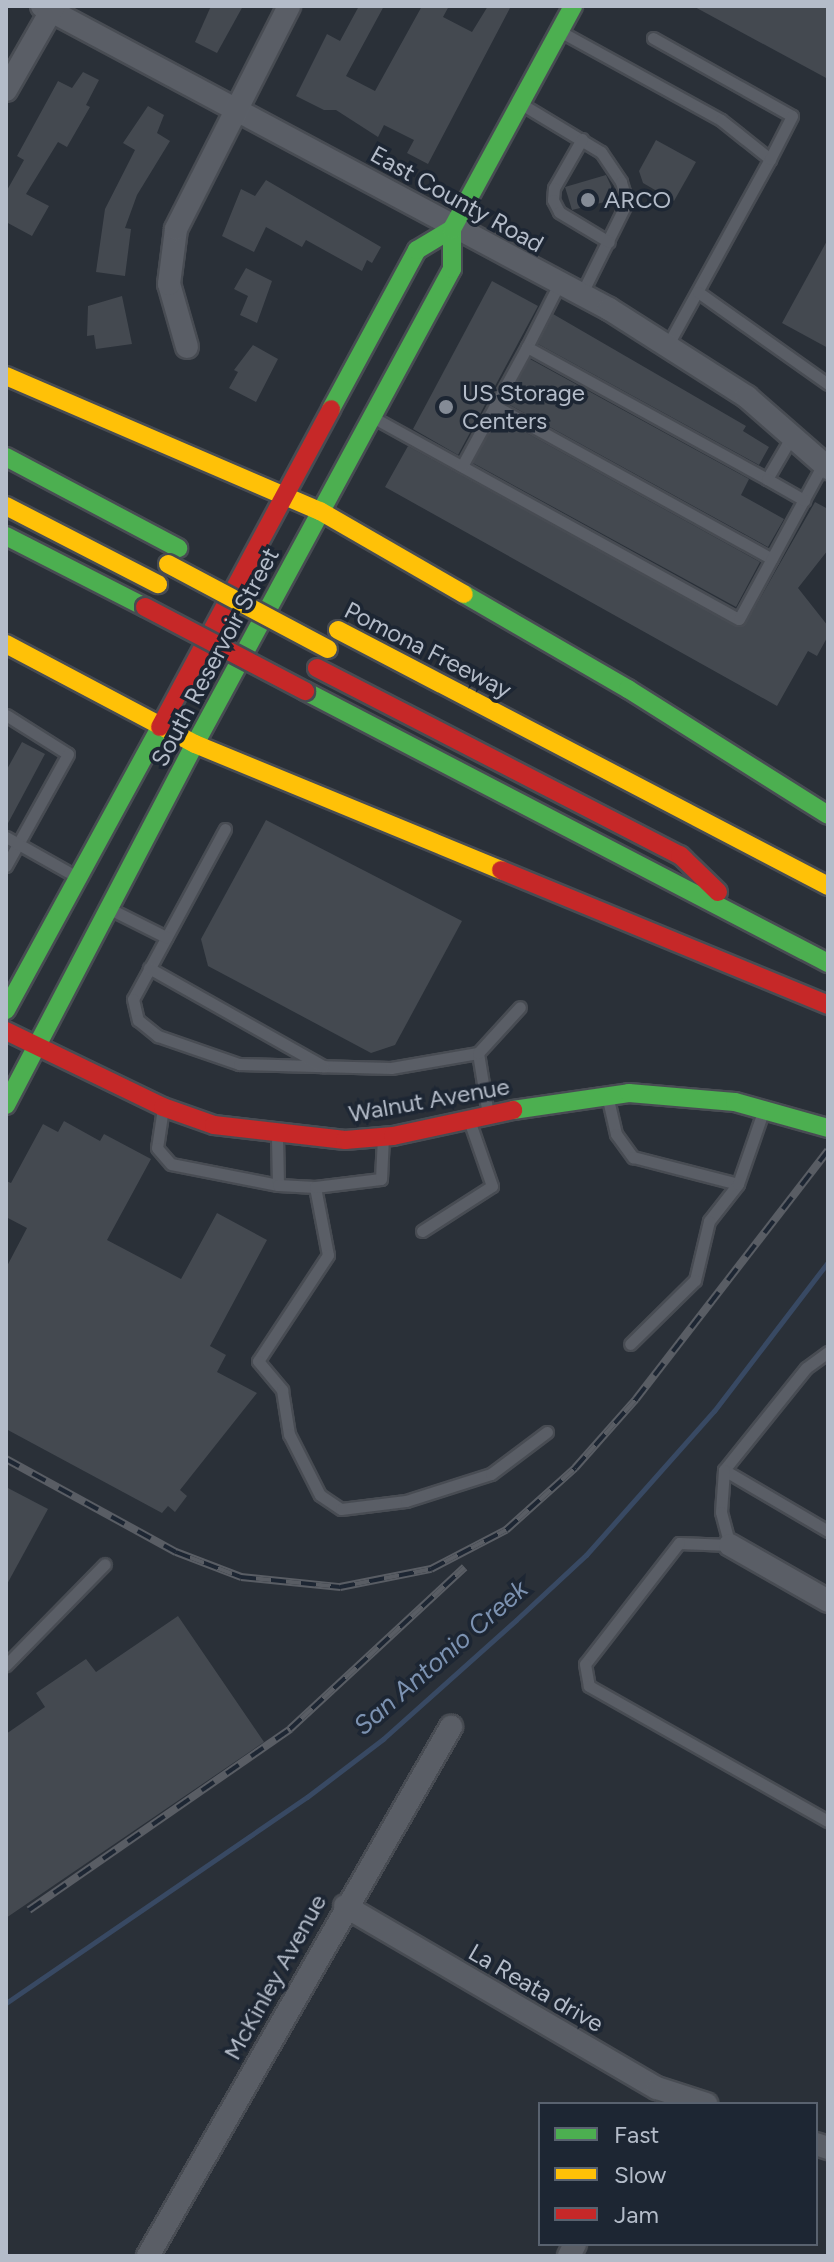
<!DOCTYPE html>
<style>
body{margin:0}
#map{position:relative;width:834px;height:2262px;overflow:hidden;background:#2a3038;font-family:Figtree,sans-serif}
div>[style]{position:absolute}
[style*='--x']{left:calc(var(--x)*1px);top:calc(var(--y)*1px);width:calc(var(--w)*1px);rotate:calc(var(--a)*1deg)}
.stream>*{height:5px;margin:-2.5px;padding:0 2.5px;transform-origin:2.5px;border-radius:2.5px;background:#384963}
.building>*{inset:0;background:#444950}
.roads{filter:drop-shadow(2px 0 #484c53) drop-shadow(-2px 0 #484c53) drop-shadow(0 2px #484c53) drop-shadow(0 -2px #484c53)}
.lane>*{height:11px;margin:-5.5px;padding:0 5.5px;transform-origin:5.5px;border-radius:5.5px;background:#5a5e66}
.street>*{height:22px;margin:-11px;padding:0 11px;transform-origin:11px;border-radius:11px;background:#5a5e66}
.fast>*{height:18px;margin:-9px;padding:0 9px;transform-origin:9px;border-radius:9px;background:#4caf50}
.slow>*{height:18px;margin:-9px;padding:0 9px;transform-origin:9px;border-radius:9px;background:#ffc107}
.jam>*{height:18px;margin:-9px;padding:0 9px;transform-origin:9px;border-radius:9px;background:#c62828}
.rail>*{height:8px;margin-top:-4px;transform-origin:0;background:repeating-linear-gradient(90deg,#1d2633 0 15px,#595d64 0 30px);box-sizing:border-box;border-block:2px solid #595d64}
.bridges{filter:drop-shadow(2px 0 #474c53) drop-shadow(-2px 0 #474c53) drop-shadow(0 2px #474c53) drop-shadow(0 -2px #474c53)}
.slow-bridge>*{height:18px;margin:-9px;padding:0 9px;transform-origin:9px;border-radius:9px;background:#ffc107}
.jam-bridge>*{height:18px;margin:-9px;padding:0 9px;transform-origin:9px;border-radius:9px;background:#c62828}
.dots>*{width:22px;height:22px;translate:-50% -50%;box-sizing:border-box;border:4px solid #1d2633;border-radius:50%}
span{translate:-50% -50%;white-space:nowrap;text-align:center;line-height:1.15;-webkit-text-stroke:7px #1d2633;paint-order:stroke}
.street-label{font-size:24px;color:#b4bcc9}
.poi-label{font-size:24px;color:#b4bcc9}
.left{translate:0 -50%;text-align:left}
.water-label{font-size:26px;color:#7c92b1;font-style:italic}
.frame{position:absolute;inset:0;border:8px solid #b4bcc9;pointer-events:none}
.legend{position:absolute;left:538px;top:2102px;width:280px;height:144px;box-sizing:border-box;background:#1d2633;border:2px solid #59626f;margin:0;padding:10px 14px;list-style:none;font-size:24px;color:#b4bcc9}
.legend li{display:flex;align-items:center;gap:16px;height:40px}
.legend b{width:40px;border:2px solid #59626f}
</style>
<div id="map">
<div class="stream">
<div style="--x:6;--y:2003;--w:365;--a:-34.4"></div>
<div style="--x:307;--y:1797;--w:96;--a:-37.3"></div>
<div style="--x:383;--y:1739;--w:178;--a:-41.8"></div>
<div style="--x:516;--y:1620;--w:96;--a:-42.9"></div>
<div style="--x:586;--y:1555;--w:193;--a:-48.4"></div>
<div style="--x:714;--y:1411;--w:188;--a:-52.6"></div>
</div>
<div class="building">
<div style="clip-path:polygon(211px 6px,243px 6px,217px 53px,195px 42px)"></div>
<div style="clip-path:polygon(359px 6px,384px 6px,346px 76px,375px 91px,422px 6px,449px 6px,443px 17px,472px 32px,488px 6px,511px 6px,428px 164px,407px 153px,414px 140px,384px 125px,378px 137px,336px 110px,324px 110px,296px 96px,327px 34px,340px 41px)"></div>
<div style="clip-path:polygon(693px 6px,828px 6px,828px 79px)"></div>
<div style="clip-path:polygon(83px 72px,99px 80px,86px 105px,90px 107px,67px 147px,58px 142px,26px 194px,49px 206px,32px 236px,6px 222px,6px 192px,24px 160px,17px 156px,58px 81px,72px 88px)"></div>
<div style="clip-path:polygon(148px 106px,164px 115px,157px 133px,170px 141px,137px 195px,125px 228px,131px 229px,125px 276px,96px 272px,105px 209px,135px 150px,123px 143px)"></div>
<div style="clip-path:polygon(656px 140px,696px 162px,674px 201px,643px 183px,639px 171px)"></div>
<div style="clip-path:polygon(606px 175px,617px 199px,572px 210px,565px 187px)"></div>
<div style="clip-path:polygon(266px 180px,381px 247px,372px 263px,367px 260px,362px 271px,306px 240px,302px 247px,266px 227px,254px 252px,222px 236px,241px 189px,255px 196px)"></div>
<div style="clip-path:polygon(828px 239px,828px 348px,782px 323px)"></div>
<div style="clip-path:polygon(246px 268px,272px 281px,257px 323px,240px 315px,248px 296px,234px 289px)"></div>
<div style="clip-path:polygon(492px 281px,538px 306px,458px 455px,413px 429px)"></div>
<div style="clip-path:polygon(122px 296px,132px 344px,96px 349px,94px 335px,87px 336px,88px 306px)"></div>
<div style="clip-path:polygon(553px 314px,746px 426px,743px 431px,769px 447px,759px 465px,538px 344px)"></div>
<div style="clip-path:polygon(253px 345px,278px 359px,256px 402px,229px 388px,238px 372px,234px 370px)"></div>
<div style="clip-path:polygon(530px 359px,749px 479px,741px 495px,784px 519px,768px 547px,506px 403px)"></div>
<div style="clip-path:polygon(498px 417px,760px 562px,736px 607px,473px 463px)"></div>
<div style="clip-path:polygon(408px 446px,738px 627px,746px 623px,815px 502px,828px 509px,828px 550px,798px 588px,828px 626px,828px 636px,817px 656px,808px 651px,777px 706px,385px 487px)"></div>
<div style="clip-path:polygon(22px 742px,45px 754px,6px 827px,6px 771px)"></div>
<div style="clip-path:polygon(266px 820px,462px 921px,395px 1045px,371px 1053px,208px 966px,201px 939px)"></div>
<div style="clip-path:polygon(64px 1121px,100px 1141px,104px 1134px,151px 1159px,107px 1240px,181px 1279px,217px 1213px,267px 1240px,210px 1346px,226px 1355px,217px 1372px,257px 1393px,180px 1490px,187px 1496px,175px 1512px,168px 1506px,162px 1513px,6px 1429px,6px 1268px,27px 1228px,6px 1217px,6px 1181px,11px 1183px,43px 1124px,58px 1132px)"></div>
<div style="clip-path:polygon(6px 1487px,48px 1509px,6px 1586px)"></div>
<div style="clip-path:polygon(178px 1616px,264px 1742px,6px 1918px,6px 1734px,45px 1707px,36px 1693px,86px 1659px,96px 1672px)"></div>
</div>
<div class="roads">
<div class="lane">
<div style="--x:563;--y:33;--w:180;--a:28.8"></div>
<div style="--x:721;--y:120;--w:63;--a:38.5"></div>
<div style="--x:770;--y:159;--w:213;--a:118.8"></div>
<div style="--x:653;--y:38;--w:159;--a:29.3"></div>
<div style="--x:792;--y:116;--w:48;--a:117.1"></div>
<div style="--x:523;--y:105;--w:91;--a:31.1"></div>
<div style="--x:601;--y:152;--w:36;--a:56"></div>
<div style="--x:621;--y:182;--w:21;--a:73"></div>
<div style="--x:627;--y:202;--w:104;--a:116.3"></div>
<div style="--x:582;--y:139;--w:56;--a:119.7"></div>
<div style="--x:554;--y:188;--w:12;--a:95"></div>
<div style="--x:553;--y:200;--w:13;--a:63"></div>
<div style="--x:559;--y:212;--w:58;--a:31"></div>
<div style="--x:559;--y:284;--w:71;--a:116.9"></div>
<div style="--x:527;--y:347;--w:274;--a:28.8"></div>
<div style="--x:767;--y:479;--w:50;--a:-59.8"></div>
<div style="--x:698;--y:292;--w:159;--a:35.3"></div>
<div style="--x:495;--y:406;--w:316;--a:28.9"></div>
<div style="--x:376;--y:419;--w:414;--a:28.9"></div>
<div style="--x:739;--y:619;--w:176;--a:-61.5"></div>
<div style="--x:462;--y:466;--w:136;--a:-61.4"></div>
<div style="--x:767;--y:479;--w:43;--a:29.6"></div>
<div style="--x:6;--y:715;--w:73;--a:32.2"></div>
<div style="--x:68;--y:754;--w:128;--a:119"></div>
<div style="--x:225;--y:829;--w:193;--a:118.4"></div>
<div style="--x:133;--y:999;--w:22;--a:77"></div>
<div style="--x:138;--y:1020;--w:26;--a:39"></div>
<div style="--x:158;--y:1036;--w:86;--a:19.1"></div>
<div style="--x:239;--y:1064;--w:152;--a:1.5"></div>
<div style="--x:391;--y:1068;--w:88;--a:-9.8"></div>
<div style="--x:478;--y:1053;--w:63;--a:80.8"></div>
<div style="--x:6;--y:837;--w:81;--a:29.4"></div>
<div style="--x:110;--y:909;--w:63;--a:26.6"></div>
<div style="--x:149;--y:968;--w:200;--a:29.4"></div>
<div style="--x:478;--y:1053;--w:62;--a:-47.6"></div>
<div style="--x:607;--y:1095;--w:40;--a:77"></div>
<div style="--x:616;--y:1134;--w:29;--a:54"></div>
<div style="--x:633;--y:1157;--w:108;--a:14.4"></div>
<div style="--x:738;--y:1184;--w:47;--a:128.1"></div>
<div style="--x:709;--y:1221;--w:61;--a:103.3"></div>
<div style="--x:695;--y:1280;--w:91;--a:135.4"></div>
<div style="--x:163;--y:1108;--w:40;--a:98.5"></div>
<div style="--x:157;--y:1148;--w:21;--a:49"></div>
<div style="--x:171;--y:1164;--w:109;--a:11.1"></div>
<div style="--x:278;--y:1185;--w:47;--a:-91.2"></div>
<div style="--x:738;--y:1184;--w:76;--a:-70.9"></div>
<div style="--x:278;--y:1185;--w:37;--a:3"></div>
<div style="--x:315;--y:1187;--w:69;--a:79.2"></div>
<div style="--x:328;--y:1255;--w:127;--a:123.4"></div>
<div style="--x:258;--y:1361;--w:38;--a:50"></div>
<div style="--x:282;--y:1390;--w:45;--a:81"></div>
<div style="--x:289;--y:1434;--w:68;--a:63.1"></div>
<div style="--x:320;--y:1495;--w:25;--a:34"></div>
<div style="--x:341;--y:1509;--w:65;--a:-7"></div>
<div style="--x:406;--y:1501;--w:89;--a:-17.6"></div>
<div style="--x:491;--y:1474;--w:70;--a:-36.9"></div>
<div style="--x:315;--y:1187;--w:66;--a:-6.9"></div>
<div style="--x:381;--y:1179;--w:42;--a:-87.3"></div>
<div style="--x:422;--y:1231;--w:83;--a:-32.7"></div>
<div style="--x:492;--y:1186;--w:70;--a:-109.2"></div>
<div style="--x:828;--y:1352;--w:27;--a:144"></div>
<div style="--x:806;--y:1368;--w:131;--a:128.8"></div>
<div style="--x:724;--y:1470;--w:121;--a:30.4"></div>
<div style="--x:724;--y:1470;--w:42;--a:94.1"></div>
<div style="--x:721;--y:1512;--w:34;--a:75"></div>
<div style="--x:730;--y:1545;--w:51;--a:-177.8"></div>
<div style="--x:679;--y:1543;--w:153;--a:127.8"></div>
<div style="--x:585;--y:1664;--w:22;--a:80"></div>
<div style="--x:589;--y:1686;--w:274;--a:29.5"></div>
<div style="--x:6;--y:1665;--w:141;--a:-45.6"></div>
</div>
<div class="street">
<div style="--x:42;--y:6;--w:643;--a:28.12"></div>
<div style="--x:609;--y:309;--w:164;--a:32.5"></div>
<div style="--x:747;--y:397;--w:108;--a:41.2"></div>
<div style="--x:6;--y:90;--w:97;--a:-60.3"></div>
<div style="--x:187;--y:347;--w:66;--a:-105.9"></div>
<div style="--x:169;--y:284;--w:55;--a:-82.7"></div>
<div style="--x:176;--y:229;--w:250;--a:-63.1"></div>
<div style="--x:730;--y:1545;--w:113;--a:29.7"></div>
<div style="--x:345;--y:1906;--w:361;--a:30.3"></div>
<div style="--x:657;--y:2088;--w:52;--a:18.1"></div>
<div style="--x:816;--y:2144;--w:13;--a:18"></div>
<div style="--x:148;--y:2256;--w:610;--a:-60.2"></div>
<div style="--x:569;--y:2256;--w:13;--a:-63"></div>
</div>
<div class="fast">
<div style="--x:331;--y:409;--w:181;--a:-61.6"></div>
<div style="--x:417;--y:250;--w:41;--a:-31"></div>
<div style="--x:6;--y:457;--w:195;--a:27.9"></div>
<div style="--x:6;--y:536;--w:156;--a:27.1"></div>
<div style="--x:464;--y:594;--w:190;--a:30.1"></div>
<div style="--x:628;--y:689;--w:236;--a:32.2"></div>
<div style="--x:305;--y:691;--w:590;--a:27.48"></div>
<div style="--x:195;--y:744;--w:540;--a:-61.58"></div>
<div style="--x:452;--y:269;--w:40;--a:-90"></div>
<div style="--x:452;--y:229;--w:254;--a:-61.5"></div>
<div style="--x:6;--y:1010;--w:322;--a:-61.4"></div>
<div style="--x:6;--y:1105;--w:407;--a:-62.4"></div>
<div style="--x:513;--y:1110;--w:117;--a:-8.3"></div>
<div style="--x:629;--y:1093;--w:106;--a:4.9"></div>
<div style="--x:735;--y:1102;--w:97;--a:15.6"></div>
</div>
<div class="slow">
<div style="--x:6;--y:376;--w:342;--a:23.3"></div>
<div style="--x:320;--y:511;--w:166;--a:30"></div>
<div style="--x:6;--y:506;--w:171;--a:27.2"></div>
<div style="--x:338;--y:630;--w:553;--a:27.58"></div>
<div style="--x:6;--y:644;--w:214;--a:27.9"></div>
<div style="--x:195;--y:744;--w:331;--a:22.4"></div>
</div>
<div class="jam">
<div style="--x:317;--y:668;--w:408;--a:27.3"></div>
<div style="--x:680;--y:855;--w:53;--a:44.2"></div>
<div style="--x:160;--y:727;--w:361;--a:-61.7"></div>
<div style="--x:501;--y:870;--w:354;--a:22.4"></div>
<div style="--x:6;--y:1031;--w:174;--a:25.8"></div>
<div style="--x:163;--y:1107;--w:54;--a:19.4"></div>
<div style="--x:214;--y:1125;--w:132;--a:6.5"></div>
<div style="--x:345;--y:1140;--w:48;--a:-4.8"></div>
<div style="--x:393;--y:1136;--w:123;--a:-12.2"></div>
</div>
</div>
<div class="rail">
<div style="--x:6;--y:1459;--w:194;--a:28.7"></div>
<div style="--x:176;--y:1552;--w:70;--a:21"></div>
<div style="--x:241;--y:1577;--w:100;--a:5.8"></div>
<div style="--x:340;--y:1587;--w:93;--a:-11.2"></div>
<div style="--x:431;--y:1569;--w:85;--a:-27.5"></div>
<div style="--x:506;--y:1530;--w:93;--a:-41.9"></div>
<div style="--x:575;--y:1468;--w:92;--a:-48.5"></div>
<div style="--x:636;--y:1399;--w:314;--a:-52.3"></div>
<div style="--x:29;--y:1910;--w:318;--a:-34.7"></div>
<div style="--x:290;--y:1729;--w:238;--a:-42.8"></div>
</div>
<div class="bridges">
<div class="slow-bridge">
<div style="--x:168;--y:564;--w:181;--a:28"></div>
</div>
<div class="jam-bridge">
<div style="--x:145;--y:607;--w:181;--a:27.7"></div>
</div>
</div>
<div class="dots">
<div style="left:588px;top:200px;background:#848b96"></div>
<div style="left:446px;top:407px;background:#848b96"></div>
</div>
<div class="street-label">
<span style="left:457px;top:199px;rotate:29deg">East County Road</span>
<span style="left:428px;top:650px;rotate:27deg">Pomona Freeway</span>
<span style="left:215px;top:657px;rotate:-62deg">South Reservoir Street</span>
<span style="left:429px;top:1100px;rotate:-10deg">Walnut Avenue</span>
<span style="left:275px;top:1977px;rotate:-61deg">McKinley Avenue</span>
<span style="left:536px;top:1988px;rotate:30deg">La Reata drive</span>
</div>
<div class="poi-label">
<span class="left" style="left:604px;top:200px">ARCO</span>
<span class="left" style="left:462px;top:407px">US Storage<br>Centers</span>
</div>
<div class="water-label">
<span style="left:441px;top:1658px;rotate:-41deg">San Antonio Creek</span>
</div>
<div class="frame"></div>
<ul class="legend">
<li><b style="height:10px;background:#4caf50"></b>Fast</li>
<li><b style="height:10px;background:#ffc107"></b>Slow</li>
<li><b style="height:10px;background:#c62828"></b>Jam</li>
</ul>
</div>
